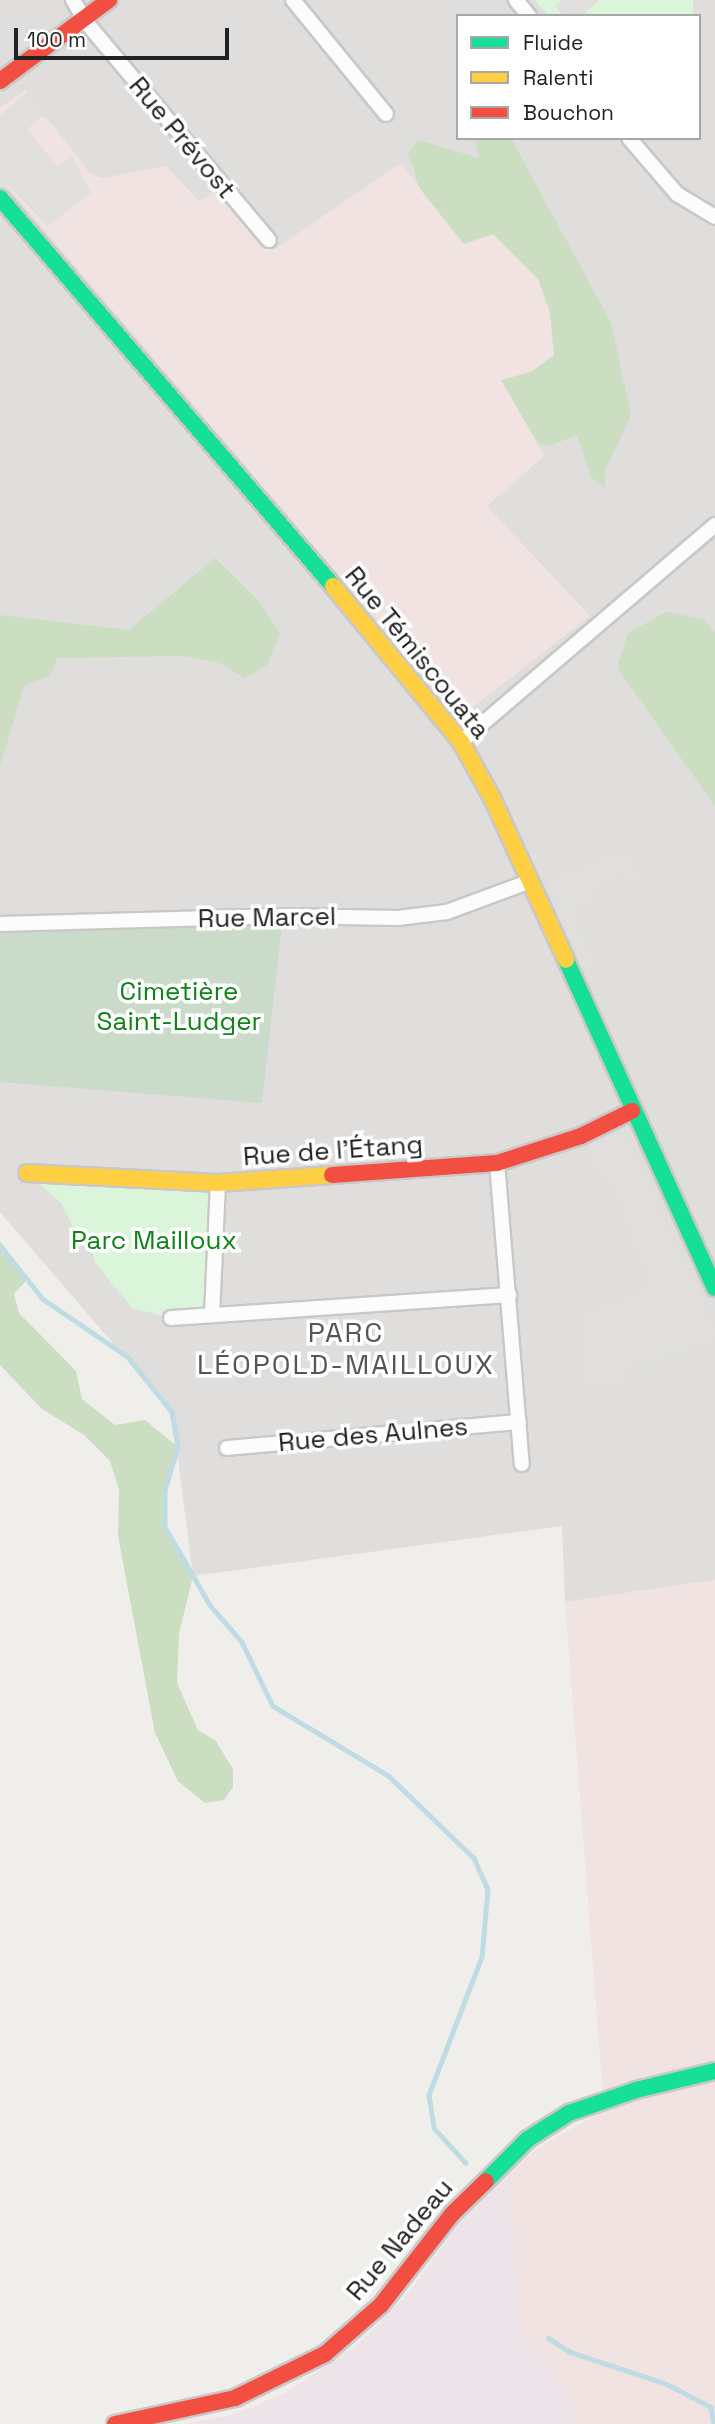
<!DOCTYPE html>
<meta charset="utf-8">
<style>
body{margin:0}
#map{position:relative;width:715px;height:2424px;overflow:hidden;background:#f0eeeb;font-family:"Space Grotesk",sans-serif}
div>[style]{position:absolute}
[style*='--x']{left:calc(var(--x)*1px);top:calc(var(--y)*1px);width:calc(var(--w)*1px);rotate:calc(var(--a)*1deg)}
.residential>*{inset:0;background:#dfdedc}
.commercial>*{inset:0;background:#f1e3e1}
.industrial>*{inset:0;background:#ede4e9}
.forest>*{inset:0;background:#cbdec1}
.cemetery>*{inset:0;background:#cadbca}
.park>*{inset:0;background:#daf5da}
.parking>*{inset:0;background:#e0dfde}
.stream>*{height:4.5px;margin:-2.25px;padding:0 2.25px;transform-origin:2.25px;border-radius:2.25px;background:#bfdbe3}
.roads{filter:drop-shadow(2px 0 #c9c8c7) drop-shadow(-2px 0 #c9c8c7) drop-shadow(0 2px #c9c8c7) drop-shadow(0 -2px #c9c8c7)}
.street>*{height:14px;margin:-7px;padding:0 7px;transform-origin:7px;border-radius:7px;background:#fdfcfc}
.fast>*{height:16px;margin:-8px;padding:0 8px;transform-origin:8px;border-radius:8px;background:#16e098}
.slow>*{height:16px;margin:-8px;padding:0 8px;transform-origin:8px;border-radius:8px;background:#ffcf43}
.jam>*{height:16px;margin:-8px;padding:0 8px;transform-origin:8px;border-radius:8px;background:#f24e42}
span{translate:-50% -50%;white-space:nowrap;text-align:center;line-height:1.15;-webkit-text-stroke:7px #fff;paint-order:stroke}
.street-label{font-size:26px;color:#222}
.park-label{font-size:26px;color:#0c8416}
.neighbourhood-label{font-size:28px;color:#555;letter-spacing:2px}
.legend{position:absolute;left:456px;top:14px;width:245px;height:126px;box-sizing:border-box;background:#fff;border:2px solid #a7a7a7;margin:0;padding:9px 12px;list-style:none;font-size:21px;color:#222}
.legend li{display:flex;align-items:center;gap:14px;height:35px}
.legend b{width:35px;border:2px solid #a7a7a7}
.scale{position:absolute;left:14px;top:28px;width:215px;height:32px;box-sizing:border-box;border:4px solid #222;border-top:0;padding-left:9px;font-size:21px;line-height:24px;white-space:nowrap;color:#222;-webkit-text-stroke:5px #fff;paint-order:stroke}
</style>
<div id="map">
<div class="residential">
<div style="clip-path:polygon(evenodd,0 0,715px 0,715px 1580px,565px 1602px,562px 1526px,193px 1576px,172px 1412px,0 1212px,0 0,458px 16px,699px 16px,699px 138px,458px 138px,458px 16px)"></div>
</div>
<div class="commercial">
<div style="clip-path:polygon(25px 90px,91px 174px,102px 178px,166px 166px,200px 202px,218px 189px,272px 251px,401px 163px,463px 244px,493px 234px,538px 279px,550px 312px,554px 356px,531px 372px,501px 380px,544px 456px,487px 506px,590px 616px,460px 717px,0 178px,0 108px)"></div>
<div style="clip-path:polygon(715px 1580px,715px 2424px,575px 2424px,574px 2404px,521px 2333px,507px 2172px,544px 2144px,604px 2111px,565px 1602px)"></div>
</div>
<div class="industrial">
<div style="clip-path:polygon(507px 2172px,521px 2333px,574px 2404px,575px 2424px,185px 2424px,231px 2415px,286px 2393px,358px 2344px,409px 2293px,469px 2209px)"></div>
</div>
<div class="forest">
<div style="clip-path:polygon(475px 138px,511px 138px,611px 323px,631px 415px,605px 471px,605px 488px,591px 477px,577px 435px,549px 446px,538px 443px,501px 380px,531px 372px,554px 355px,550px 312px,538px 279px,493px 234px,464px 244px,420px 189px,408px 153px,418px 140px,479px 158px)"></div>
<div style="clip-path:polygon(215px 558px,257px 599px,280px 633px,267px 665px,245px 678px,219px 663px,184px 656px,57px 658px,50px 676px,24px 686px,0 766px,0 615px,129px 630px)"></div>
<div style="clip-path:polygon(666px 612px,703px 619px,715px 632px,715px 806px,617px 668px,628px 633px)"></div>
<div style="clip-path:polygon(0 1241px,27px 1280px,14px 1294px,19px 1313px,76px 1371px,82px 1399px,115px 1425px,145px 1420px,178px 1447px,165px 1490px,165px 1527px,193px 1576px,179px 1634px,177px 1683px,198px 1730px,216px 1741px,233px 1769px,233px 1787px,224px 1800px,205px 1803px,178px 1781px,155px 1733px,118px 1536px,119px 1490px,110px 1461px,84px 1435px,42px 1409px,0 1365px)"></div>
</div>
<div class="cemetery">
<div style="clip-path:polygon(283px 916px,262px 1103px,0 1082px,0 924px)"></div>
</div>
<div class="park">
<div style="clip-path:polygon(535px 0,693px 0,693px 16px,548px 16px)"></div>
<div style="clip-path:polygon(27px 1173px,218px 1183px,212px 1315px,171px 1318px,132px 1308px,95px 1262px,90px 1237px,73px 1227px,61px 1203px)"></div>
</div>
<div class="parking">
<div style="clip-path:polygon(561px 0,599px 0,586px 12px,590px 16px,564px 16px,555px 6px)"></div>
<div style="clip-path:polygon(27px 92px,57px 128px,42px 116px,27px 130px,58px 166px,72px 155px,91px 193px,48px 226px,0 177px,0 115px)"></div>
<div style="clip-path:polygon(627px 848px,644px 887px,622px 875px,589px 889px,593px 901px,572px 910px,591px 957px,588px 980px,547px 881px)"></div>
<div style="clip-path:polygon(625px 1132px,715px 1329px,715px 1341px,621px 1370px,624px 1384px,586px 1388px,578px 1315px,650px 1287px,614px 1190px,582px 1148px)"></div>
</div>
<div class="stream">
<div style="--x:0;--y:1245;--w:69;--a:51.5"></div>
<div style="--x:43;--y:1299;--w:103;--a:34.3"></div>
<div style="--x:128;--y:1357;--w:70;--a:51.3"></div>
<div style="--x:172;--y:1412;--w:36;--a:80"></div>
<div style="--x:178;--y:1447;--w:45;--a:106.8"></div>
<div style="--x:165;--y:1490;--w:37;--a:90"></div>
<div style="--x:165;--y:1527;--w:90;--a:60"></div>
<div style="--x:210;--y:1605;--w:49;--a:49.1"></div>
<div style="--x:242;--y:1642;--w:71;--a:64.2"></div>
<div style="--x:273;--y:1706;--w:135;--a:31.1"></div>
<div style="--x:389;--y:1776;--w:118;--a:44"></div>
<div style="--x:474;--y:1858;--w:34;--a:66"></div>
<div style="--x:488;--y:1889;--w:68;--a:95"></div>
<div style="--x:482;--y:1957;--w:148;--a:111"></div>
<div style="--x:429;--y:2095;--w:33;--a:81"></div>
<div style="--x:434;--y:2128;--w:47;--a:47.6"></div>
<div style="--x:548;--y:2338;--w:26;--a:32"></div>
<div style="--x:570;--y:2352;--w:102;--a:18.3"></div>
<div style="--x:667;--y:2384;--w:50;--a:27.6"></div>
<div style="--x:711;--y:2407;--w:17;--a:80"></div>
</div>
<div class="roads">
<div class="street">
<div style="--x:73;--y:0;--w:24;--a:60"></div>
<div style="--x:85;--y:21;--w:286;--a:50"></div>
<div style="--x:293;--y:0;--w:147;--a:50.8"></div>
<div style="--x:516;--y:0;--w:21;--a:51"></div>
<div style="--x:629;--y:138;--w:74;--a:49.4"></div>
<div style="--x:677;--y:194;--w:44;--a:31.2"></div>
<div style="--x:461;--y:742;--w:334;--a:-40.5"></div>
<div style="--x:0;--y:924;--w:283;--a:-1.6"></div>
<div style="--x:283;--y:916;--w:115;--a:1"></div>
<div style="--x:398;--y:918;--w:49;--a:-7"></div>
<div style="--x:447;--y:912;--w:86;--a:-20.3"></div>
<div style="--x:497;--y:1163;--w:302;--a:85.3"></div>
<div style="--x:212;--y:1315;--w:132;--a:-87.4"></div>
<div style="--x:171;--y:1318;--w:339;--a:-3.9"></div>
<div style="--x:227;--y:1448;--w:293;--a:-5.1"></div>
</div>
<div class="fast">
<div style="--x:0;--y:198;--w:511;--a:49.36"></div>
<div style="--x:566;--y:960;--w:360;--a:65.6"></div>
<div style="--x:486;--y:2181;--w:59;--a:-45"></div>
<div style="--x:528;--y:2139;--w:49;--a:-32.4"></div>
<div style="--x:569;--y:2113;--w:71;--a:-18.9"></div>
<div style="--x:636;--y:2090;--w:81;--a:-13.5"></div>
</div>
<div class="slow">
<div style="--x:333;--y:586;--w:202;--a:50.6"></div>
<div style="--x:461;--y:742;--w:64;--a:61"></div>
<div style="--x:492;--y:798;--w:178;--a:65.4"></div>
<div style="--x:27;--y:1173;--w:191;--a:3"></div>
<div style="--x:218;--y:1183;--w:114;--a:-4"></div>
</div>
<div class="jam">
<div style="--x:0;--y:81;--w:136;--a:-36.6"></div>
<div style="--x:332;--y:1175;--w:165;--a:-4.2"></div>
<div style="--x:497;--y:1163;--w:88;--a:-17.8"></div>
<div style="--x:581;--y:1136;--w:57;--a:-26.1"></div>
<div style="--x:115;--y:2424;--w:123;--a:-12.2"></div>
<div style="--x:235;--y:2398;--w:100;--a:-26.1"></div>
<div style="--x:325;--y:2354;--w:74;--a:-41.2"></div>
<div style="--x:381;--y:2305;--w:115;--a:-52"></div>
<div style="--x:452;--y:2214;--w:47;--a:-44.1"></div>
</div>
</div>
<div class="street-label">
<span style="left:182px;top:138px;rotate:50deg">Rue Prévost</span>
<span style="left:417px;top:653px;rotate:51deg">Rue Témiscouata</span>
<span style="left:267px;top:918px;rotate:-1deg">Rue Marcel</span>
<span style="left:333px;top:1151px;rotate:-4deg">Rue de l'Étang</span>
<span style="left:373px;top:1435px;rotate:-5deg">Rue des Aulnes</span>
<span style="left:400px;top:2240px;rotate:-50deg">Rue Nadeau</span>
</div>
<div class="park-label">
<span style="left:179px;top:1007px">Cimetière<br>Saint-Ludger</span>
<span style="left:154px;top:1241px">Parc Mailloux</span>
</div>
<div class="neighbourhood-label">
<span style="left:346px;top:1348px">PARC<br>LÉOPOLD-MAILLOUX</span>
</div>
<ul class="legend">
<li><b style="height:9px;background:#16e098"></b>Fluide</li>
<li><b style="height:9px;background:#ffcf43"></b>Ralenti</li>
<li><b style="height:9px;background:#f24e42"></b>Bouchon</li>
</ul>
<div class="scale">100 m</div>
</div>
